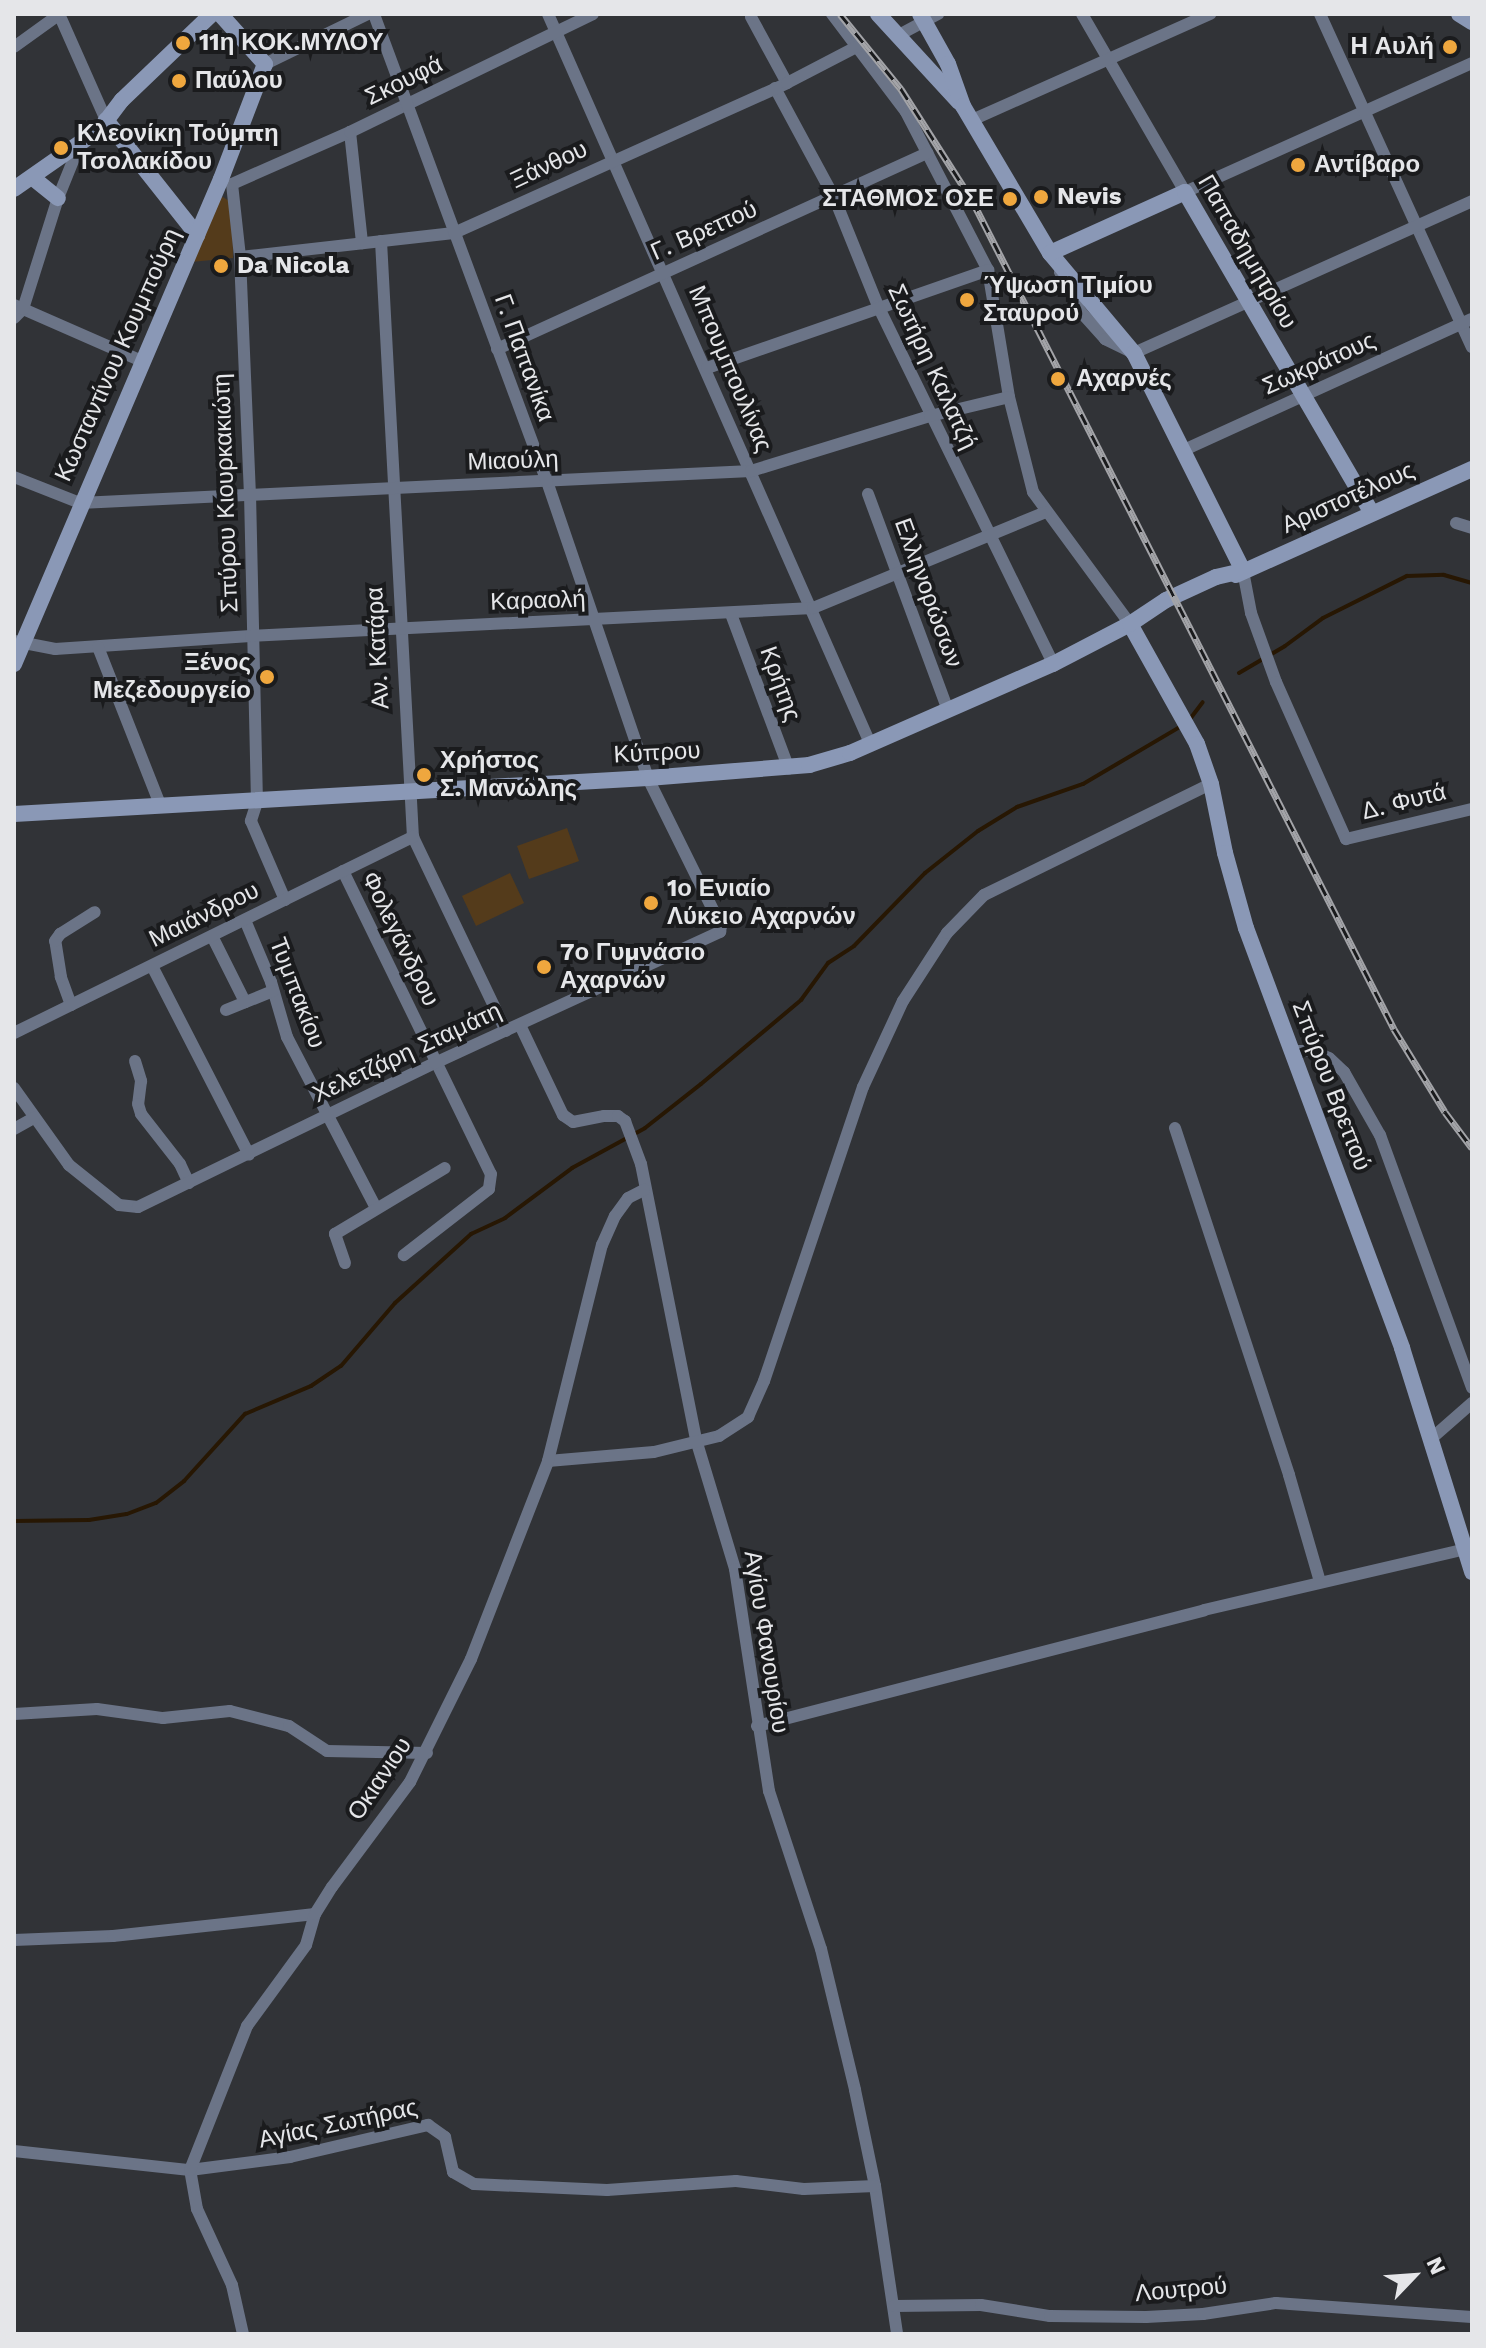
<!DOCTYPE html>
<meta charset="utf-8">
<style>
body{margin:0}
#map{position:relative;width:1486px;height:2348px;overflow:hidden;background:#313337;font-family:"Work Sans",sans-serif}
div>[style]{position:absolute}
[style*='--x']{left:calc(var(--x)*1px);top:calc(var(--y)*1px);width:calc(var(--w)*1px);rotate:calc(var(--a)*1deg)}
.green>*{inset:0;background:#543b1b}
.stream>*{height:4px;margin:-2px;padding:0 2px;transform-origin:2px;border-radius:2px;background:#271703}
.street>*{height:12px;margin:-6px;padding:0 6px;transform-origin:6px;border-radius:6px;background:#6b7487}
.secondary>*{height:16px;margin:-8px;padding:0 8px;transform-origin:8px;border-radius:8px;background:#8a98b6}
.rail>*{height:7px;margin-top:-3.5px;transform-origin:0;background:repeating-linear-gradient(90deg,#1a1b1d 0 12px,#a3a4a8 0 24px);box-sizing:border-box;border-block:2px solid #a3a4a8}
.dots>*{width:22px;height:22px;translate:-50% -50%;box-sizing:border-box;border:4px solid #1a1b1d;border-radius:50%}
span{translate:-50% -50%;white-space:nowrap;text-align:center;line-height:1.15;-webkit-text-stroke:8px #1a1b1d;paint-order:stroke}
.poi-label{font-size:24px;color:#e5e6e9;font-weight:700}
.left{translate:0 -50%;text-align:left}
.right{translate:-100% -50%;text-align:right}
.street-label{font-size:24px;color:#e5e6e9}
.frame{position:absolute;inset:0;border:16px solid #e5e6e9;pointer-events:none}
.north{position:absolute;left:1374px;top:2236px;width:80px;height:80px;-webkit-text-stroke:6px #1a1b1d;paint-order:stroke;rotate:65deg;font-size:22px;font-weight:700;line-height:32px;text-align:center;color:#e5e6e9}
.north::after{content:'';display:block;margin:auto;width:28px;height:36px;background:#e5e6e9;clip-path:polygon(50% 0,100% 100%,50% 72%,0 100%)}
</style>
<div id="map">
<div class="green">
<div style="clip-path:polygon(223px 197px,232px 203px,233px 258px,191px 262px,215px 200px)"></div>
<div style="clip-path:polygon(567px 828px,579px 861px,529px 879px,517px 846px)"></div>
<div style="clip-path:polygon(510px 873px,524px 903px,476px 926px,462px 896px)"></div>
</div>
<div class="stream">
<div style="--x:1239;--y:673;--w:53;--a:-30.4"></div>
<div style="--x:1285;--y:646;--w:47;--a:-36.4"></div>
<div style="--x:1323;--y:618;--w:94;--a:-26.6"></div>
<div style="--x:1407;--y:576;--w:37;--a:-2"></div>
<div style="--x:1444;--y:575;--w:29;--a:16"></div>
<div style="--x:1190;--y:719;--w:21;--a:-53"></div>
<div style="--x:14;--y:1521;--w:75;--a:-0.8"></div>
<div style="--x:89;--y:1520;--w:38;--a:-9"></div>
<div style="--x:127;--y:1514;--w:31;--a:-21"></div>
<div style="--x:156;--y:1503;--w:36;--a:-38"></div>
<div style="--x:184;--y:1481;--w:91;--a:-47.7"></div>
<div style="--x:245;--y:1414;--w:72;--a:-23"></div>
<div style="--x:311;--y:1386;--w:36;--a:-34"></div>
<div style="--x:341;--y:1366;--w:83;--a:-49.4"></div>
<div style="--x:395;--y:1303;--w:103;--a:-42.2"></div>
<div style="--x:471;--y:1234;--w:38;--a:-25"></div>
<div style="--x:505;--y:1218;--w:84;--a:-36.7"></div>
<div style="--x:572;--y:1168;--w:83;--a:-28.7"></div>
<div style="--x:645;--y:1128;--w:71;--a:-38.2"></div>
<div style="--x:701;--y:1084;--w:131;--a:-40"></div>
<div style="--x:801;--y:1000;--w:46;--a:-53.9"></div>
<div style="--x:828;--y:963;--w:31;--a:-33"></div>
<div style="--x:854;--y:946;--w:102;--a:-45.8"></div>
<div style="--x:925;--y:873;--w:68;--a:-38.4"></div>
<div style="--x:978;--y:831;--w:46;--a:-31.6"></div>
<div style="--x:1017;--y:807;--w:70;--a:-19.2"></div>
<div style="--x:1083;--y:784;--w:116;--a:-30.5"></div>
</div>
<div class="street">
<div style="--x:59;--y:14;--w:116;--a:66.1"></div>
<div style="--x:548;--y:14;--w:797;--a:66.17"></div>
<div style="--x:832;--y:14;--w:123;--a:52.9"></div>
<div style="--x:906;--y:112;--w:178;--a:62.6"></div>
<div style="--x:988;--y:270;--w:129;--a:80.6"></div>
<div style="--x:1009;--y:397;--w:98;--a:75.8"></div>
<div style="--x:1033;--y:492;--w:164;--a:53.7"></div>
<div style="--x:1082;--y:14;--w:206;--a:59.9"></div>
<div style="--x:1185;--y:192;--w:315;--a:-24.2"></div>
<div style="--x:1320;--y:14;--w:366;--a:65.5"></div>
<div style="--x:751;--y:17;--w:75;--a:61.4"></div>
<div style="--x:897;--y:36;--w:47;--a:-28.2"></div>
<div style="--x:14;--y:47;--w:57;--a:-35.7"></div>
<div style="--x:265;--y:64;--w:114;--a:-25.9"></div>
<div style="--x:775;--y:88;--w:124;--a:61.6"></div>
<div style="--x:834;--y:197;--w:118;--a:68"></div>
<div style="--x:878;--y:306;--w:398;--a:63.9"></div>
<div style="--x:972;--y:120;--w:261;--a:-24"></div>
<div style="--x:350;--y:132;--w:112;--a:83.8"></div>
<div style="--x:232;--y:184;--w:73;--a:83.7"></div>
<div style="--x:240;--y:257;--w:237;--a:87.6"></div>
<div style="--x:250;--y:494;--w:308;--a:88.7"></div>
<div style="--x:257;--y:802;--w:20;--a:108"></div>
<div style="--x:251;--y:821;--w:86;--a:66.7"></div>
<div style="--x:232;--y:184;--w:129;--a:-23.8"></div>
<div style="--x:350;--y:132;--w:270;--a:-25.9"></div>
<div style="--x:381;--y:241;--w:597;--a:86.93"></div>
<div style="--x:413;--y:837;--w:215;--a:64.4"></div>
<div style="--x:240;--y:257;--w:215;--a:-6.4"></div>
<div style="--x:454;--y:233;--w:365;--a:-24.2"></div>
<div style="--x:787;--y:83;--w:80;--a:-27.5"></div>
<div style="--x:1060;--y:272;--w:44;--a:62.9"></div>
<div style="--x:1080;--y:311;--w:38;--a:48"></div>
<div style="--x:1105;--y:339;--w:32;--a:26"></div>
<div style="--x:1134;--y:353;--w:371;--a:-24.2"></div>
<div style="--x:14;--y:305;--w:142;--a:23.7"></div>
<div style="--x:14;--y:318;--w:13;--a:-45"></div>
<div style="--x:23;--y:309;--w:116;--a:-72.5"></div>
<div style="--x:58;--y:198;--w:56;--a:-68"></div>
<div style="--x:497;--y:349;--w:473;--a:-24.5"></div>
<div style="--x:707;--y:368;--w:298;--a:-19.2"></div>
<div style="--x:1184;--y:450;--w:316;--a:-24.5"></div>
<div style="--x:14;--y:477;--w:71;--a:21.5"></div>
<div style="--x:80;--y:503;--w:672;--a:-2.73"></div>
<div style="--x:751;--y:471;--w:187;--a:-17.1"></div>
<div style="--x:930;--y:416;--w:81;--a:-13.5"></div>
<div style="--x:868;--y:494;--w:228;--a:69.7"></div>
<div style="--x:1456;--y:523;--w:17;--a:17"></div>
<div style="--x:1243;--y:571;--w:43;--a:79.2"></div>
<div style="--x:1251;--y:613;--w:73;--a:70.1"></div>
<div style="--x:1276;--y:682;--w:172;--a:66"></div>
<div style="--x:1346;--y:839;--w:130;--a:-13.4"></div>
<div style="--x:731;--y:614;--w:165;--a:69.5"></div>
<div style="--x:14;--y:641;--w:42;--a:11"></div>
<div style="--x:55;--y:649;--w:196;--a:-3.8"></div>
<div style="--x:251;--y:636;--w:563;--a:-2.85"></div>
<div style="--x:813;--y:608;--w:252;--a:-22.4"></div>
<div style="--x:98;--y:647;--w:172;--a:68.5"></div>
<div style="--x:343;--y:871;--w:337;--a:64"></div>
<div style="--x:491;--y:1174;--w:15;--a:98"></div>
<div style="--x:489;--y:1189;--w:108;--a:142.2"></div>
<div style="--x:245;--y:920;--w:67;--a:67.2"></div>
<div style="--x:271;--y:982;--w:57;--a:73.8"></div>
<div style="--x:287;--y:1037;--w:193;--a:62.5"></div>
<div style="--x:212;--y:936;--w:74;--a:63.4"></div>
<div style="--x:152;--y:966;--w:212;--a:62.8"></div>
<div style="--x:71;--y:1005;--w:30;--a:-110"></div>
<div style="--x:61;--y:977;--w:36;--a:-99"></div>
<div style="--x:55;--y:941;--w:9;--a:-54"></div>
<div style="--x:60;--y:934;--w:41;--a:-32.2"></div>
<div style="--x:226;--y:1010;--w:51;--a:-22"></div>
<div style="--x:520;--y:1025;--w:100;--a:64.5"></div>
<div style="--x:563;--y:1115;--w:12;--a:35"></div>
<div style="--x:573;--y:1122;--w:32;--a:-11"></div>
<div style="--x:604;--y:1116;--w:14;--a:0"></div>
<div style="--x:618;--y:1116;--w:9;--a:36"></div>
<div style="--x:625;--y:1121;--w:46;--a:69.6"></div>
<div style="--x:641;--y:1164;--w:285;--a:78.7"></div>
<div style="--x:697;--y:1443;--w:132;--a:73.2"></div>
<div style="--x:735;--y:1569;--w:225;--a:81.3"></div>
<div style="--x:769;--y:1791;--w:166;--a:71.8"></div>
<div style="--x:821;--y:1949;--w:145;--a:76.4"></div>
<div style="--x:855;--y:2090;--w:98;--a:78.2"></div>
<div style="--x:875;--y:2186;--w:150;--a:81.5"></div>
<div style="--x:14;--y:1033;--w:445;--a:-26.2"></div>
<div style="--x:1291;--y:1051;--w:24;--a:0"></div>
<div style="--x:1315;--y:1051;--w:16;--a:27"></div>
<div style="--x:1329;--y:1058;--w:21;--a:43"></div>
<div style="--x:1344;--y:1072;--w:73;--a:60.3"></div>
<div style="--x:1380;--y:1135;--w:269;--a:70"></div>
<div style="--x:135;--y:1061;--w:21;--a:73"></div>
<div style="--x:141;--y:1081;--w:23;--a:97"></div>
<div style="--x:138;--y:1104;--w:10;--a:73"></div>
<div style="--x:141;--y:1114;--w:63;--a:52"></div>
<div style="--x:180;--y:1164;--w:21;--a:65"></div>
<div style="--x:14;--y:1088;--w:95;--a:54.5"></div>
<div style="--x:69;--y:1165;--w:64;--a:38.7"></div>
<div style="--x:119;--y:1205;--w:19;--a:6"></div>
<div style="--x:138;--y:1207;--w:330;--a:-25.9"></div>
<div style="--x:435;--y:1063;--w:314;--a:-24.7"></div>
<div style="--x:720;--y:932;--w:6;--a:-81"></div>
<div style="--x:721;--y:926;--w:165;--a:-116.3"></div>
<div style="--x:648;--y:778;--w:313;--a:-108.8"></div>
<div style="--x:547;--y:482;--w:499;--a:-110.3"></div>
<div style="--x:1175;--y:1128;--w:365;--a:71.8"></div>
<div style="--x:1289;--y:1475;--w:111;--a:73.8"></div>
<div style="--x:14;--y:1129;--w:23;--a:-29"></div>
<div style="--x:345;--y:1263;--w:31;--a:-109"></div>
<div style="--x:335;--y:1234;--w:128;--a:-31"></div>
<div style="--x:1432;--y:1438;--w:53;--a:-41.2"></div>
<div style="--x:548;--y:1461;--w:106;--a:-4.9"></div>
<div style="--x:654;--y:1452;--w:67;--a:-13.8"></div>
<div style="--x:719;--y:1436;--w:35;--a:-33"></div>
<div style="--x:748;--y:1417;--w:39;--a:-66"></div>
<div style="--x:764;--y:1381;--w:310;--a:-71.4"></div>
<div style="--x:863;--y:1087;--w:95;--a:-65.1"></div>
<div style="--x:903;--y:1001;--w:81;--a:-57.1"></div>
<div style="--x:947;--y:933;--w:53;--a:-45.8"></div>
<div style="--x:984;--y:895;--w:253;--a:-26.1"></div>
<div style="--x:14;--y:1714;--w:83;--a:-3.4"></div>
<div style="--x:97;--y:1709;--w:67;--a:7.8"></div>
<div style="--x:163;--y:1718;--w:67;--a:-6"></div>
<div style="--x:230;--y:1711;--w:61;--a:14.3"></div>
<div style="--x:289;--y:1726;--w:45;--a:33.3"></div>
<div style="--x:327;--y:1751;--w:100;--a:1.1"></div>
<div style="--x:757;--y:1726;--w:462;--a:-14.5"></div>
<div style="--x:1204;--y:1610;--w:269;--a:-13.1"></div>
<div style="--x:14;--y:1940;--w:99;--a:-2.3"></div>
<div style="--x:113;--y:1936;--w:203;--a:-6.2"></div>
<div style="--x:14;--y:2151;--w:177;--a:6.2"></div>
<div style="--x:190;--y:2170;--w:101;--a:-7.4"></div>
<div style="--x:290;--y:2157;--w:142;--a:-13.1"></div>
<div style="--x:428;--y:2125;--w:21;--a:35"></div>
<div style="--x:445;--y:2137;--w:36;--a:77"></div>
<div style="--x:453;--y:2172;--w:24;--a:30"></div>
<div style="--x:474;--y:2184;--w:133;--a:2.6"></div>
<div style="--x:607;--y:2190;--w:129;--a:-4"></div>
<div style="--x:736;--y:2181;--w:68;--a:6.7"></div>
<div style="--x:804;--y:2189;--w:71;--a:-2.4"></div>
<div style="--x:894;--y:2306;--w:87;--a:-0.7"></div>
<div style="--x:981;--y:2305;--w:70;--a:9.1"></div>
<div style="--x:1050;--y:2316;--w:96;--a:0.6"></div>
<div style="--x:1146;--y:2317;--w:57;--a:-3"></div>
<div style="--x:1203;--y:2314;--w:74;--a:-8.6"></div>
<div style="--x:1276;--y:2303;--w:196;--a:4.1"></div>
<div style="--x:243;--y:2334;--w:50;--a:-102.7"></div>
<div style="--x:232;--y:2285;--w:84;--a:-114.7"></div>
<div style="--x:197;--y:2209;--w:40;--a:-100"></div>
<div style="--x:190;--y:2170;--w:155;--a:-68.4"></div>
<div style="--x:247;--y:2026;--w:100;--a:-53.9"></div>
<div style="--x:306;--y:1945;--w:32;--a:-74"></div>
<div style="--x:315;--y:1914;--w:32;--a:-58"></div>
<div style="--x:332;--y:1887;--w:131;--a:-53.4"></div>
<div style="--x:410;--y:1782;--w:137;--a:-63.6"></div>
<div style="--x:471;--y:1659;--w:212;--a:-68.7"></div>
<div style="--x:548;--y:1461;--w:223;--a:-76"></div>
<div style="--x:602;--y:1245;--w:32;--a:-66"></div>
<div style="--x:615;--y:1216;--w:22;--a:-54"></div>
<div style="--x:628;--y:1198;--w:18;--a:-27"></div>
</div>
<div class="secondary">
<div style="--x:878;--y:14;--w:120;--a:47.4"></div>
<div style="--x:920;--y:14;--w:57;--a:60.8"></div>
<div style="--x:948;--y:64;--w:45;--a:70.3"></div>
<div style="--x:963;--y:106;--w:171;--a:59.4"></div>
<div style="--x:1050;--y:253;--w:131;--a:50"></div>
<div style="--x:1134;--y:353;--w:244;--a:63.4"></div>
<div style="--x:1459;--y:14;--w:15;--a:32"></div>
<div style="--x:106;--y:120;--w:147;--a:51.6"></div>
<div style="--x:33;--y:178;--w:32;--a:39"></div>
<div style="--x:14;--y:189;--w:105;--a:-34.9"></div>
<div style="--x:100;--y:129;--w:36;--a:-53"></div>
<div style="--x:122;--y:100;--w:124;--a:-43.7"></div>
<div style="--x:1050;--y:253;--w:148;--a:-24.3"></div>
<div style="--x:1185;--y:192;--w:371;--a:59.8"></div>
<div style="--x:1236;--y:575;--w:259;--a:-24.2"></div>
<div style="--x:1130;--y:624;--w:137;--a:60.8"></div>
<div style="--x:1197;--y:744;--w:42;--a:70.7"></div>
<div style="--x:1211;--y:784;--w:70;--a:78.5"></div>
<div style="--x:1225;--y:853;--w:78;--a:74.4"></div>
<div style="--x:1246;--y:928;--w:448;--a:69.6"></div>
<div style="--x:1402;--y:1348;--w:235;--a:72.6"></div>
<div style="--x:14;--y:664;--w:527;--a:-66.89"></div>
<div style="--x:221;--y:179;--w:123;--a:-69.1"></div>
<div style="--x:265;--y:64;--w:67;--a:-132"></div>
<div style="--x:14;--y:814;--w:635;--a:-3.25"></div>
<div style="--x:648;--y:778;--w:162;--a:-4.6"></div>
<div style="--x:809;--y:765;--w:43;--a:-16.3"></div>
<div style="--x:850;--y:753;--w:222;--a:-23.7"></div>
<div style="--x:1053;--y:664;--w:87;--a:-27.5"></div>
<div style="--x:1130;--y:624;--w:43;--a:-33.7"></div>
<div style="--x:1166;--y:600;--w:55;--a:-24.7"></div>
<div style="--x:1216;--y:577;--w:28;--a:-13"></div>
</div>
<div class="rail">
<div style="--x:840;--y:14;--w:97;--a:50.9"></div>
<div style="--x:901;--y:89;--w:132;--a:57.4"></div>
<div style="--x:972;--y:200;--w:930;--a:63.02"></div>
<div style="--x:1394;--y:1029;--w:97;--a:58.4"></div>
<div style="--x:1445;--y:1112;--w:45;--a:53.1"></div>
</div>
<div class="dots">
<div style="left:183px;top:43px;background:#efa73e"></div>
<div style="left:1450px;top:47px;background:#efa73e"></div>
<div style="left:179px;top:81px;background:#efa73e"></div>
<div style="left:61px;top:148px;background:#efa73e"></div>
<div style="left:1298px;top:165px;background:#efa73e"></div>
<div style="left:1041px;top:197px;background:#efa73e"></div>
<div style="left:1010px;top:199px;background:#efa73e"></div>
<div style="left:221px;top:266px;background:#efa73e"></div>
<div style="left:967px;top:300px;background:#efa73e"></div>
<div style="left:1058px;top:379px;background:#efa73e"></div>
<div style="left:267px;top:677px;background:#efa73e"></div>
<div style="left:424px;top:775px;background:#efa73e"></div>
<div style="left:651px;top:903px;background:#efa73e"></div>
<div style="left:544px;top:967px;background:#efa73e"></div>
</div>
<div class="poi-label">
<span class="left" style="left:199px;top:43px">11η ΚΟΚ.ΜΥΛΟΥ</span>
<span class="right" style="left:1434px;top:47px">Η Αυλή</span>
<span class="left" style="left:195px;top:81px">Παύλου</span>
<span class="left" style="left:77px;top:148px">Κλεονίκη Τούμπη<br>Τσολακίδου</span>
<span class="left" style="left:1314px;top:165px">Αντίβαρο</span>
<span class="left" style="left:1057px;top:197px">Nevis</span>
<span class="right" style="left:994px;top:199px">ΣΤΑΘΜΟΣ ΟΣΕ</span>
<span class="left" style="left:237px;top:266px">Da Nicola</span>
<span class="left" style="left:983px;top:300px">Ύψωση Τιμίου<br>Σταυρού</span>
<span class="left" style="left:1076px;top:379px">Αχαρνές</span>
<span class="right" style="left:251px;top:677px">Ξένος<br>Μεζεδουργείο</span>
<span class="left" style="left:440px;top:775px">Χρήστος<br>Σ. Μανώλης</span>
<span class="left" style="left:667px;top:903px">1ο Ενιαίο<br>Λύκειο Αχαρνών</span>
<span class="left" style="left:560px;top:967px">7ο Γυμνάσιο<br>Αχαρνών</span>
</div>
<div class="street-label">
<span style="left:404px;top:81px;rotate:-26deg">Σκουφά</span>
<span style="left:549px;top:165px;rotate:-25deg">Ξάνθου</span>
<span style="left:704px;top:231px;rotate:-24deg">Γ. Βρεττού</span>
<span style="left:1247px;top:252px;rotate:60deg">Παπαδημητρίου</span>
<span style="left:118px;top:355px;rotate:-66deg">Κωσταντίνου Κουμπούρη</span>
<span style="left:524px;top:358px;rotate:70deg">Γ. Παπανίκα</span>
<span style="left:1319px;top:364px;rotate:-24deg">Σωκράτους</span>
<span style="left:932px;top:367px;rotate:65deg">Σωτήρη Καλατζή</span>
<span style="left:730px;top:369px;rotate:67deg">Μπουμπουλίνας</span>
<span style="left:513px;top:461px;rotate:-2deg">Μιαούλη</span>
<span style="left:226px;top:493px;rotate:-92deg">Σπύρου Κιουρκακιώτη</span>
<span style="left:1348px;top:498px;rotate:-24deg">Αριστοτέλους</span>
<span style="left:928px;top:593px;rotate:70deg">Ελληνορώσων</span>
<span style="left:538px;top:601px;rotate:-2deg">Καραολή</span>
<span style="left:378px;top:648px;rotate:-93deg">Αν. Κατάρα</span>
<span style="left:780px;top:684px;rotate:70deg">Κρήτης</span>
<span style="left:657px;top:753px;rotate:-3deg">Κύπρου</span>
<span style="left:1404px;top:802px;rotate:-14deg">Δ. Φυτά</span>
<span style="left:204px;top:915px;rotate:-26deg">Μαιάνδρου</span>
<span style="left:400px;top:939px;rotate:64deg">Φολεγάνδρου</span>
<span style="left:297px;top:993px;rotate:69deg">Τυμπακίου</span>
<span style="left:407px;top:1053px;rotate:-25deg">Χελετζάρη Σταμάτη</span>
<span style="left:1331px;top:1086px;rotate:69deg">Σπύρου Βρεττού</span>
<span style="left:766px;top:1642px;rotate:81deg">Αγίου Φανουρίου</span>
<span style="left:380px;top:1779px;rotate:-56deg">Οκιανιου</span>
<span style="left:338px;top:2124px;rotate:-12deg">Αγίας Σωτήρας</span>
<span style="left:1181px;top:2290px;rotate:-5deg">Λουτρού</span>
</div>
<div class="frame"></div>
<div class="north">N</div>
</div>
